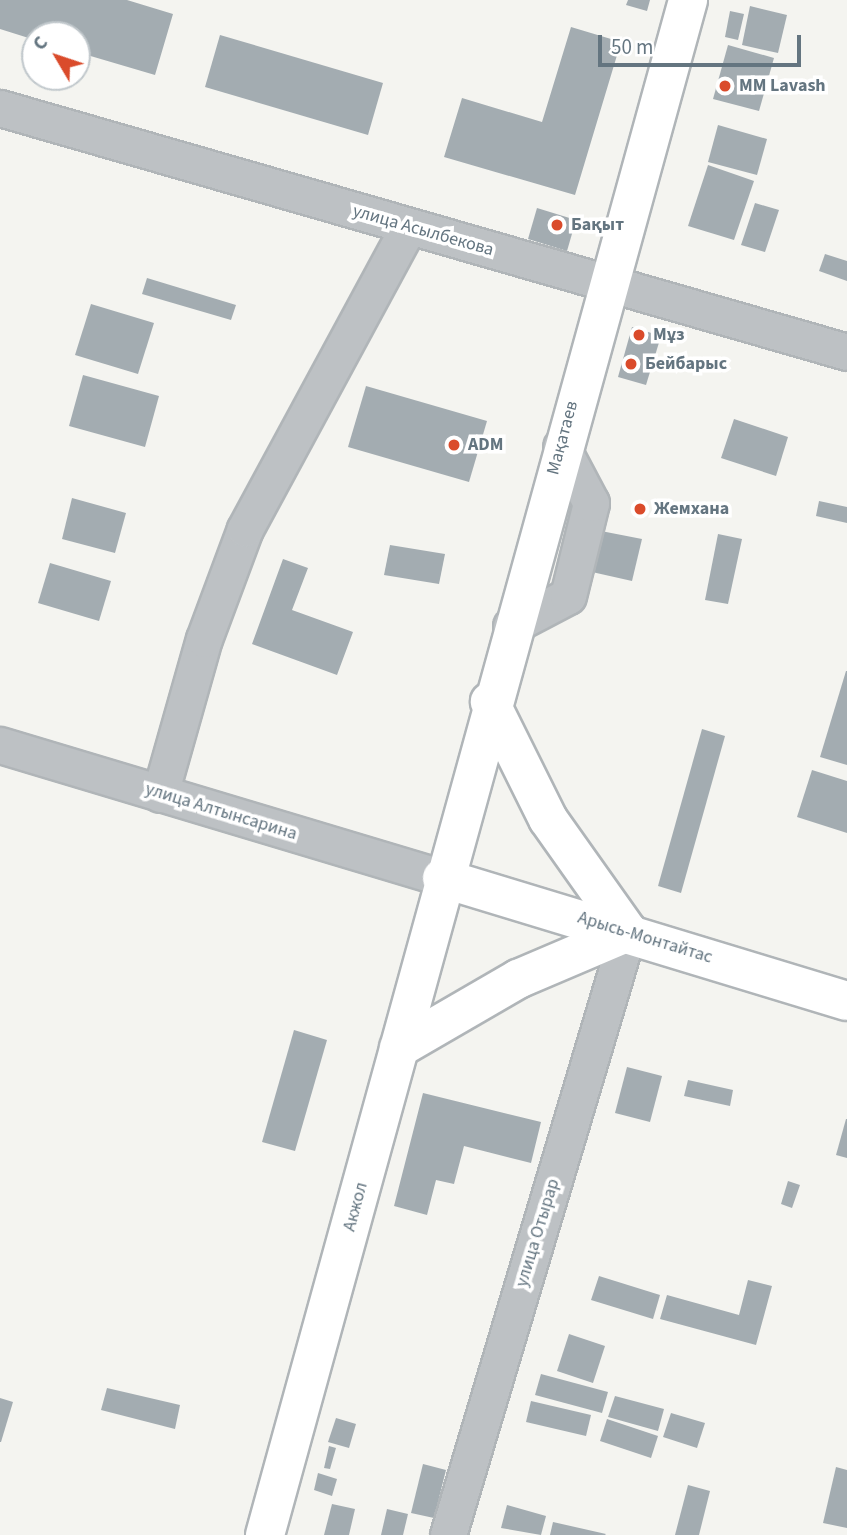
<!DOCTYPE html>
<meta charset="utf-8">
<style>
body{margin:0}
#map{position:relative;width:847px;height:1535px;overflow:hidden;background:#f4f4f0;font-family:"Source Sans 3",sans-serif}
div>[style]{position:absolute}
[style*='--x']{left:calc(var(--x)*1px);top:calc(var(--y)*1px);width:calc(var(--w)*1px);rotate:calc(var(--a)*1deg)}
.building>*{inset:0;background:#a3acb1}
.roads{filter:drop-shadow(2px 0 #b0b5b8) drop-shadow(-2px 0 #b0b5b8) drop-shadow(0 2px #b0b5b8) drop-shadow(0 -2px #b0b5b8)}
.minor>*{height:35px;margin:-17.5px;padding:0 17.5px;transform-origin:17.5px;border-radius:17.5px;background:#bdc1c4}
.major>*{height:38px;margin:-19px;padding:0 19px;transform-origin:19px;border-radius:19px;background:#fff}
.dots>*{width:19px;height:19px;translate:-50% -50%;box-sizing:border-box;border:4px solid #fff;border-radius:50%}
span{translate:-50% -50%;white-space:nowrap;text-align:center;line-height:1.15;-webkit-text-stroke:7px #fff;paint-order:stroke}
.poi-label{font-size:18px;color:#647580;font-weight:700}
.left{translate:0 -50%;text-align:left}
.street-label{font-size:18px;color:#647580}
.north{position:absolute;left:21px;top:21px;width:70px;height:70px;box-sizing:border-box;background:#fff;border:2px solid #c1c8cc;border-radius:50%;rotate:309deg;font-size:19px;font-weight:700;line-height:28px;text-align:center;color:#647580}
.north::after{content:'';display:block;margin:auto;width:24px;height:32px;background:#da4b2b;clip-path:polygon(50% 0,100% 100%,50% 72%,0 100%)}
.scale{position:absolute;left:598px;top:35px;width:203px;height:32px;box-sizing:border-box;border:4px solid #647580;border-top:0;padding-left:9px;font-size:21px;line-height:24px;white-space:nowrap;color:#647580;-webkit-text-stroke:5px #fff;paint-order:stroke}
</style>
<div id="map">
<div class="building">
<div style="clip-path:polygon(0 0,127px 0,173px 14px,155px 75px,77px 52px,77px 35px,35px 40px,0 29px)"></div>
<div style="clip-path:polygon(628px 0,650px 0,647px 11px,626px 5px)"></div>
<div style="clip-path:polygon(750px 6px,787px 15px,778px 53px,742px 45px)"></div>
<div style="clip-path:polygon(730px 11px,744px 14px,738px 40px,725px 37px)"></div>
<div style="clip-path:polygon(571px 27px,621px 42px,575px 195px,444px 157px,462px 98px,542px 122px)"></div>
<div style="clip-path:polygon(220px 35px,383px 83px,368px 135px,205px 87px)"></div>
<div style="clip-path:polygon(728px 45px,774px 58px,759px 111px,713px 99px)"></div>
<div style="clip-path:polygon(718px 125px,767px 139px,757px 175px,708px 162px)"></div>
<div style="clip-path:polygon(708px 165px,754px 181px,734px 240px,688px 226px)"></div>
<div style="clip-path:polygon(755px 203px,779px 210px,765px 252px,741px 245px)"></div>
<div style="clip-path:polygon(537px 208px,576px 220px,567px 251px,528px 239px)"></div>
<div style="clip-path:polygon(825px 254px,847px 261px,847px 281px,819px 271px)"></div>
<div style="clip-path:polygon(147px 278px,236px 305px,231px 320px,142px 294px)"></div>
<div style="clip-path:polygon(91px 304px,154px 323px,138px 374px,75px 355px)"></div>
<div style="clip-path:polygon(632px 327px,661px 336px,646px 385px,618px 377px)"></div>
<div style="clip-path:polygon(83px 375px,159px 396px,145px 447px,69px 426px)"></div>
<div style="clip-path:polygon(366px 386px,487px 421px,469px 482px,348px 447px)"></div>
<div style="clip-path:polygon(734px 419px,788px 437px,776px 476px,721px 458px)"></div>
<div style="clip-path:polygon(72px 498px,126px 513px,115px 553px,62px 539px)"></div>
<div style="clip-path:polygon(819px 501px,847px 507px,847px 523px,816px 516px)"></div>
<div style="clip-path:polygon(601px 531px,642px 539px,632px 581px,592px 572px)"></div>
<div style="clip-path:polygon(718px 534px,742px 539px,728px 604px,705px 600px)"></div>
<div style="clip-path:polygon(390px 545px,445px 554px,439px 584px,384px 575px)"></div>
<div style="clip-path:polygon(283px 559px,308px 568px,292px 610px,353px 632px,337px 675px,252px 644px)"></div>
<div style="clip-path:polygon(50px 563px,111px 581px,99px 621px,38px 603px)"></div>
<div style="clip-path:polygon(846px 671px,847px 671px,847px 765px,820px 757px)"></div>
<div style="clip-path:polygon(702px 729px,725px 736px,681px 893px,658px 886px)"></div>
<div style="clip-path:polygon(812px 770px,847px 781px,847px 833px,797px 817px)"></div>
<div style="clip-path:polygon(294px 1030px,327px 1040px,295px 1151px,262px 1142px)"></div>
<div style="clip-path:polygon(627px 1067px,662px 1076px,650px 1122px,615px 1113px)"></div>
<div style="clip-path:polygon(688px 1080px,733px 1090px,730px 1106px,684px 1096px)"></div>
<div style="clip-path:polygon(423px 1093px,541px 1122px,531px 1163px,464px 1146px,454px 1184px,436px 1180px,427px 1215px,394px 1206px)"></div>
<div style="clip-path:polygon(846px 1119px,847px 1119px,847px 1158px,836px 1155px)"></div>
<div style="clip-path:polygon(788px 1181px,800px 1185px,792px 1208px,781px 1204px)"></div>
<div style="clip-path:polygon(599px 1276px,660px 1295px,653px 1319px,591px 1300px)"></div>
<div style="clip-path:polygon(748px 1280px,772px 1286px,756px 1345px,660px 1319px,667px 1295px,739px 1315px)"></div>
<div style="clip-path:polygon(569px 1334px,605px 1346px,593px 1383px,557px 1371px)"></div>
<div style="clip-path:polygon(541px 1374px,608px 1392px,602px 1413px,535px 1395px)"></div>
<div style="clip-path:polygon(107px 1388px,180px 1405px,175px 1429px,101px 1410px)"></div>
<div style="clip-path:polygon(615px 1396px,664px 1409px,658px 1431px,608px 1417px)"></div>
<div style="clip-path:polygon(0 1398px,13px 1402px,1px 1442px,0 1442px)"></div>
<div style="clip-path:polygon(531px 1401px,591px 1415px,586px 1436px,526px 1422px)"></div>
<div style="clip-path:polygon(671px 1413px,705px 1423px,697px 1448px,663px 1437px)"></div>
<div style="clip-path:polygon(336px 1418px,356px 1424px,349px 1448px,328px 1442px)"></div>
<div style="clip-path:polygon(607px 1419px,658px 1436px,651px 1458px,600px 1441px)"></div>
<div style="clip-path:polygon(329px 1446px,336px 1448px,330px 1469px,324px 1468px)"></div>
<div style="clip-path:polygon(423px 1464px,446px 1470px,434px 1518px,411px 1513px)"></div>
<div style="clip-path:polygon(836px 1467px,847px 1470px,847px 1528px,823px 1523px)"></div>
<div style="clip-path:polygon(318px 1473px,337px 1479px,332px 1496px,314px 1490px)"></div>
<div style="clip-path:polygon(688px 1485px,710px 1491px,699px 1535px,675px 1535px)"></div>
<div style="clip-path:polygon(332px 1504px,355px 1509px,349px 1535px,324px 1535px)"></div>
<div style="clip-path:polygon(507px 1505px,546px 1516px,541px 1535px,501px 1528px)"></div>
<div style="clip-path:polygon(387px 1509px,408px 1514px,403px 1535px,381px 1535px)"></div>
<div style="clip-path:polygon(553px 1522px,606px 1534px,605px 1535px,550px 1535px)"></div>
</div>
<div class="roads">
<div class="minor">
<div style="--x:0;--y:108;--w:881;--a:16.07"></div>
<div style="--x:511;--y:626;--w:64;--a:-27.8"></div>
<div style="--x:568;--y:596;--w:96;--a:-76.1"></div>
<div style="--x:591;--y:503;--w:64;--a:-117.8"></div>
<div style="--x:0;--y:745;--w:462;--a:16.7"></div>
<div style="--x:160;--y:794;--w:161;--a:-74.2"></div>
<div style="--x:204;--y:639;--w:117;--a:-69.6"></div>
<div style="--x:245;--y:529;--w:342;--a:-61.6"></div>
<div style="--x:448;--y:1535;--w:629;--a:-73.38"></div>
</div>
<div class="major">
<div style="--x:442;--y:878;--w:423;--a:16.9"></div>
<div style="--x:399;--y:1048;--w:138;--a:-30.1"></div>
<div style="--x:518;--y:979;--w:120;--a:-23.1"></div>
<div style="--x:628;--y:932;--w:138;--a:-125.3"></div>
<div style="--x:548;--y:819;--w:131;--a:-116.4"></div>
<div style="--x:265;--y:1535;--w:1592;--a:-74.59"></div>
</div>
</div>
<div class="dots">
<div style="left:725px;top:86px;background:#da4b2b"></div>
<div style="left:557px;top:225px;background:#da4b2b"></div>
<div style="left:639px;top:335px;background:#da4b2b"></div>
<div style="left:631px;top:364px;background:#da4b2b"></div>
<div style="left:454px;top:445px;background:#da4b2b"></div>
<div style="left:640px;top:509px;background:#da4b2b"></div>
</div>
<div class="poi-label">
<span class="left" style="left:739px;top:86px">MM Lavash</span>
<span class="left" style="left:571px;top:225px">Бақыт</span>
<span class="left" style="left:653px;top:335px">Мұз</span>
<span class="left" style="left:645px;top:364px">Бейбарыс</span>
<span class="left" style="left:468px;top:445px">ADM</span>
<span class="left" style="left:654px;top:509px">Жемхана</span>
</div>
<div class="street-label">
<span style="left:423px;top:231px;rotate:16deg">улица Асылбекова</span>
<span style="left:563px;top:438px;rotate:-75deg">Мақатаев</span>
<span style="left:221px;top:812px;rotate:17deg">улица Алтынсарина</span>
<span style="left:645px;top:938px;rotate:17deg">Арысь-Монтайтас</span>
<span style="left:356px;top:1207px;rotate:-75deg">Акжол</span>
<span style="left:538px;top:1233px;rotate:-73deg">улица Отырар</span>
</div>
<div class="north">С</div>
<div class="scale">50 m</div>
</div>
